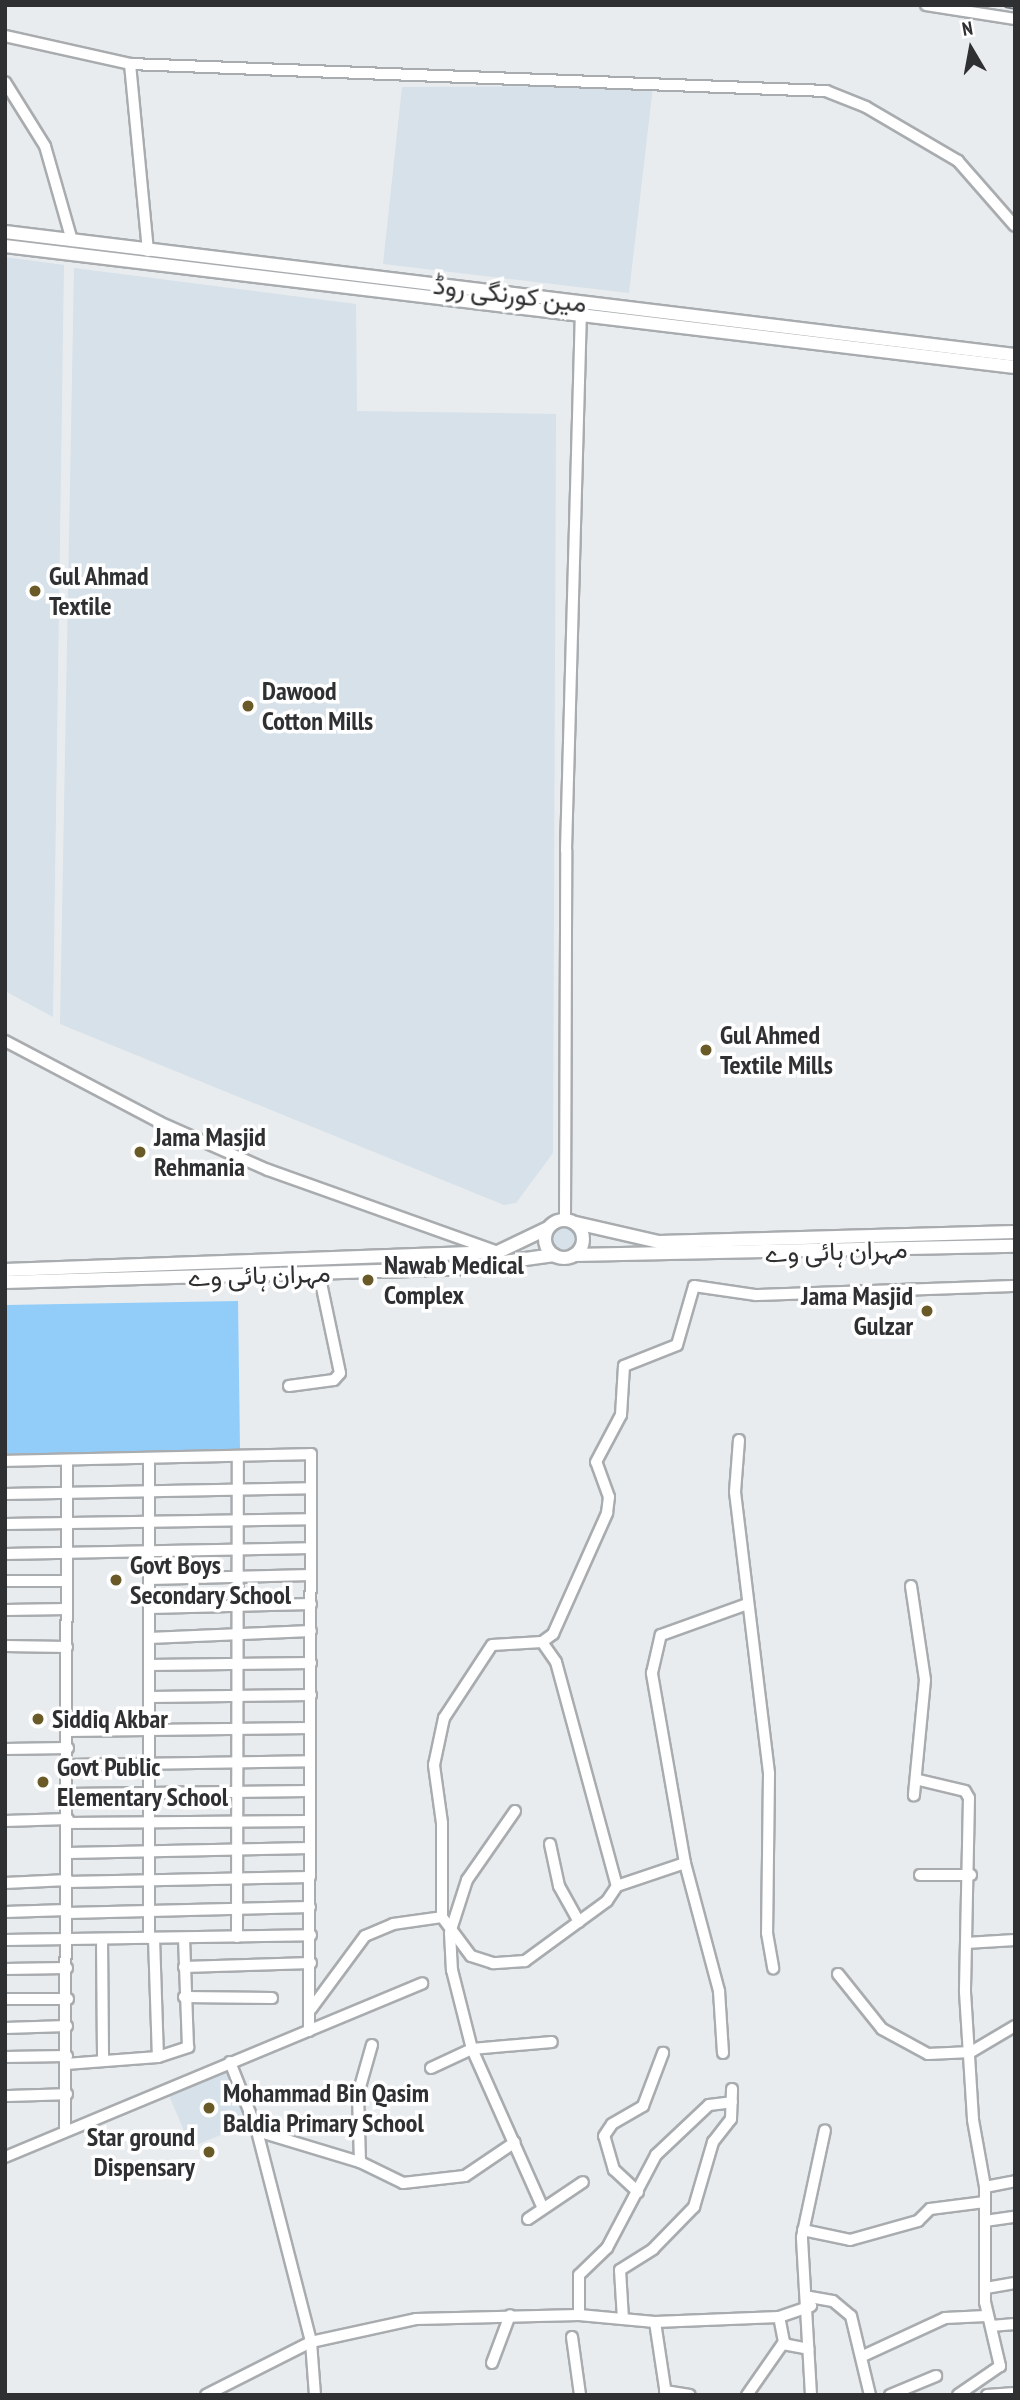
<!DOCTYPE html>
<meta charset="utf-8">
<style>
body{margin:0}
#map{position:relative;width:1020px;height:2400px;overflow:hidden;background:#e8ecef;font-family:"PT Sans Narrow",Vazirmatn,sans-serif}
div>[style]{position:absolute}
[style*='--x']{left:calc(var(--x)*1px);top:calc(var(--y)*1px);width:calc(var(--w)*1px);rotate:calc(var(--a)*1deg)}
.built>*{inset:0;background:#d7e1e9}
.round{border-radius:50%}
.green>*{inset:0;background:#92cdfa}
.roads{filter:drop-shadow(2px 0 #a9acaf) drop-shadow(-2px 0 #a9acaf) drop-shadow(0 2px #a9acaf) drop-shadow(0 -2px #a9acaf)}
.minor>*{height:10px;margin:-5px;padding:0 5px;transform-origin:5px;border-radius:5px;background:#fff}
.major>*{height:12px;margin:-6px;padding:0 6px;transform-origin:6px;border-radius:6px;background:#fff}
.major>.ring{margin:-6px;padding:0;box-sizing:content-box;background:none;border:12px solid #fff;border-radius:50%}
.rail>*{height:5px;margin-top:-2.5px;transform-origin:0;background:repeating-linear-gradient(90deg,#fff 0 8px,#787a7c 0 16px);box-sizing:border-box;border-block:2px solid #787a7c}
.dots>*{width:19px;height:19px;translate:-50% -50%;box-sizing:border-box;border:4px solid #fff;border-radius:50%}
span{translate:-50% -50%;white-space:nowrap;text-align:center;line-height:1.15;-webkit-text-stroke:7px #fff;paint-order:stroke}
.street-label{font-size:26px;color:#2f3031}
.poi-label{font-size:26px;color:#2f3031;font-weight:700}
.left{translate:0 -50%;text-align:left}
.right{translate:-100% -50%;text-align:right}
.frame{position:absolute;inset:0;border:7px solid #2f3031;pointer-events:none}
.north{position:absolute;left:936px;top:14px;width:70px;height:70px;-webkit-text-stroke:5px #fff;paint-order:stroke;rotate:350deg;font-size:19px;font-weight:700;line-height:28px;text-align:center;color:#2f3031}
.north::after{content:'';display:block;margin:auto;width:24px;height:32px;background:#2f3031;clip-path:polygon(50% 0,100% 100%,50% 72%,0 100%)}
</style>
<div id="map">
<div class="built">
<div style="clip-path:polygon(653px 86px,629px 293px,383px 264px,402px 87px)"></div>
<div style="clip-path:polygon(5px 257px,64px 265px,53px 1017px,5px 991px)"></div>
<div style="clip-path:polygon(74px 268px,356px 304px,357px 411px,556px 414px,553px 1153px,516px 1203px,504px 1205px,60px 1024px)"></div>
<div class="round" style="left:551px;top:1226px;width:26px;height:26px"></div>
<div style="clip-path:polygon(227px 2069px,250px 2123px,191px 2147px,168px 2093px)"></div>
</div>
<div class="green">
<div style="clip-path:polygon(238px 1301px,240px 1450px,5px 1454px,5px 1305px)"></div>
</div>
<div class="roads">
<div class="minor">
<div style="--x:926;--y:5;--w:90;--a:8.9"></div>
<div style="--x:5;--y:36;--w:128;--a:12.6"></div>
<div style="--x:130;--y:64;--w:697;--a:2.22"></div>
<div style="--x:826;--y:91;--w:43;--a:21.8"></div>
<div style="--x:866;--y:107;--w:107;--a:30.4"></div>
<div style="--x:958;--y:161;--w:86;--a:48.8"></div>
<div style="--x:130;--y:64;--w:188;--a:84.5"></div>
<div style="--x:5;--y:82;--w:75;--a:58"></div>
<div style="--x:45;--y:146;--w:99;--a:74.1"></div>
<div style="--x:5;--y:1041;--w:174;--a:27.7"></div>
<div style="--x:159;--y:1122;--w:119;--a:23.8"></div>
<div style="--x:268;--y:1170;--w:239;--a:19.6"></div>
<div style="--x:565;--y:1219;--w:369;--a:-89.8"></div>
<div style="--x:566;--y:850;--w:540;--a:-88.41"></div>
<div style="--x:289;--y:1386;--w:45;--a:-7.6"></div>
<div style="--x:334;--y:1380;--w:9;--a:-49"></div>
<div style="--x:340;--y:1373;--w:102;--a:-101.9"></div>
<div style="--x:739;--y:1440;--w:52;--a:94.4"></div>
<div style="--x:735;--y:1492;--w:284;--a:83.1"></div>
<div style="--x:769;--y:1774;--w:159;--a:90.7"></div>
<div style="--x:767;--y:1933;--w:36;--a:80"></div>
<div style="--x:5;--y:1461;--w:306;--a:-1.3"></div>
<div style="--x:311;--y:1454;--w:577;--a:90.2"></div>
<div style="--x:5;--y:1494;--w:305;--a:-1.1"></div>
<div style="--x:5;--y:1524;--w:305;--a:-0.9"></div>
<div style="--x:5;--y:1554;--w:306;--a:-1.1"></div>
<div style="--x:149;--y:1579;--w:162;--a:-1.4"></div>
<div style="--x:5;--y:1581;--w:62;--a:0"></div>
<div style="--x:911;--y:1586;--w:95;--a:81.5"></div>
<div style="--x:925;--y:1680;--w:116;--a:95.5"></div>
<div style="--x:149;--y:1608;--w:162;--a:-1.4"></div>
<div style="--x:5;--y:1610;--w:62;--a:-0.9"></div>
<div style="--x:149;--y:1638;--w:162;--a:-2.5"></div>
<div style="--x:542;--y:1642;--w:24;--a:55"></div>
<div style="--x:556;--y:1662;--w:232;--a:74.8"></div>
<div style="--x:5;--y:1646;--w:62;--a:0.9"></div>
<div style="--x:149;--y:1665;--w:162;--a:-0.7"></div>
<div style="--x:150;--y:1697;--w:161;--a:-0.7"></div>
<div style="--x:67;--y:1731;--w:243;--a:-0.7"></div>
<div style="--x:5;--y:1749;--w:63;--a:-0.9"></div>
<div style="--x:68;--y:1765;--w:242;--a:-0.9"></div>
<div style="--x:919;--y:1780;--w:47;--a:13.4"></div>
<div style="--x:965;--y:1791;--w:8;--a:60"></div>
<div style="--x:969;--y:1798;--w:194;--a:91.2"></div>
<div style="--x:965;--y:1992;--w:128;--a:86.4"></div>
<div style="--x:973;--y:2120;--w:68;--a:79.8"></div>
<div style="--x:985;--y:2187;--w:115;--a:90"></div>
<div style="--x:985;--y:2302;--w:66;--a:76.8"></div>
<div style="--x:1000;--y:2366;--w:51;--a:145.4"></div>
<div style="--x:68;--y:1794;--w:241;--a:-0.7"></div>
<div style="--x:515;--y:1811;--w:84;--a:124.8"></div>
<div style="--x:467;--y:1880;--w:56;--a:107.8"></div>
<div style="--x:450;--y:1933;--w:37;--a:87"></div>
<div style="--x:452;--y:1970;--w:81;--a:75.8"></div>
<div style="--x:472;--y:2049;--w:172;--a:66"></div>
<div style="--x:5;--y:1821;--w:63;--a:-1.8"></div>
<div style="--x:68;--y:1823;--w:241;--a:-0.5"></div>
<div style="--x:550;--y:1844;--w:43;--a:77.9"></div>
<div style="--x:559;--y:1886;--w:41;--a:60.9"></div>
<div style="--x:68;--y:1853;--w:242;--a:-1.2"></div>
<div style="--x:685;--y:1863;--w:72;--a:161.3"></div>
<div style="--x:617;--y:1886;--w:18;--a:124"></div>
<div style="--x:607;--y:1901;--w:102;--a:143.8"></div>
<div style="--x:525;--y:1961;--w:32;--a:176"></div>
<div style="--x:493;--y:1963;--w:23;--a:-162"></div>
<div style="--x:471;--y:1956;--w:49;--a:-126.6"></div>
<div style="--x:442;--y:1917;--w:94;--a:-90"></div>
<div style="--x:442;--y:1823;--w:59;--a:-97.9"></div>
<div style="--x:434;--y:1765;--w:48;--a:-78"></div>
<div style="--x:444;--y:1718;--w:87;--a:-56.7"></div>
<div style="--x:492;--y:1645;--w:50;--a:-3.4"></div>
<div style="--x:542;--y:1642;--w:14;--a:-36"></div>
<div style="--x:553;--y:1634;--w:133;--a:-65.9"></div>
<div style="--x:607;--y:1513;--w:16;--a:-83"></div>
<div style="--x:609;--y:1497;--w:37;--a:-110"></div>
<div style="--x:596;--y:1462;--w:53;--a:-62"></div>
<div style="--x:621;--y:1415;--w:49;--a:-86.5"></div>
<div style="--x:624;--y:1366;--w:57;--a:-21.6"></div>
<div style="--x:677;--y:1345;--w:61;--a:-73.9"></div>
<div style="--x:694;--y:1286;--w:63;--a:8.3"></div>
<div style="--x:756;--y:1295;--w:259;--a:-2"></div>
<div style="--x:920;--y:1875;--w:51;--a:0"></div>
<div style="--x:67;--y:1882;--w:243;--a:-1.2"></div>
<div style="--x:5;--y:1883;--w:63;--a:-2.7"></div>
<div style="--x:5;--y:1912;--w:62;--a:-1.8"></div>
<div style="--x:68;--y:1913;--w:242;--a:-1.4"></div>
<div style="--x:237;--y:1937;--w:480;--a:-89.9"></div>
<div style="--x:149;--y:1938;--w:480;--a:-90"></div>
<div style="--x:154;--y:1938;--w:119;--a:88.1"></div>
<div style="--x:102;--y:1939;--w:122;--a:89.5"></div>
<div style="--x:5;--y:1940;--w:306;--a:-0.9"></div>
<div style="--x:966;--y:1943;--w:49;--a:-3.5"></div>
<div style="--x:184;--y:1967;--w:127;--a:-1.8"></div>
<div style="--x:5;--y:1969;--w:62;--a:-0.9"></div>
<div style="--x:838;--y:1974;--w:70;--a:51.3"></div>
<div style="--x:882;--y:2029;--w:52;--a:28.5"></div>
<div style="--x:928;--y:2054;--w:43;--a:-2.7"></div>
<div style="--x:971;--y:2052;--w:51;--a:-30.6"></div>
<div style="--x:184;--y:1997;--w:88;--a:0.7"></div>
<div style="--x:5;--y:1999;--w:63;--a:0"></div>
<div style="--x:311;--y:2009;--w:91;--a:-53.5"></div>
<div style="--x:365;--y:1936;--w:30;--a:-23"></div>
<div style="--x:393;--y:1924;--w:49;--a:-8.1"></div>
<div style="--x:5;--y:2028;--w:62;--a:-1.8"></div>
<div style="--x:723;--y:2053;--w:62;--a:-93.7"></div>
<div style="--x:719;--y:1991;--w:132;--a:-104.9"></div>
<div style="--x:685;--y:1863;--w:193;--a:-99.9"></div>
<div style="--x:652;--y:1673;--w:39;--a:-77"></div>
<div style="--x:661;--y:1635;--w:89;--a:-19.7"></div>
<div style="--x:5;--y:2057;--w:62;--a:-0.9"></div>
<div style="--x:230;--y:2062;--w:74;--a:68.6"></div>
<div style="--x:257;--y:2131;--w:218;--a:75.6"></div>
<div style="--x:311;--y:2342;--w:53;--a:85.7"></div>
<div style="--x:66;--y:2064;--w:92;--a:-4.4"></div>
<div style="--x:158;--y:2057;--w:32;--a:-18"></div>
<div style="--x:188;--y:2047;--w:109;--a:-92.1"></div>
<div style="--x:431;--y:2068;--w:45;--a:-24.9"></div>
<div style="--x:472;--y:2049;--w:80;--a:-5"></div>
<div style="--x:5;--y:2096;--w:62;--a:-1.8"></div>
<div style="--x:65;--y:2131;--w:671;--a:-89.83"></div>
<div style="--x:257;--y:2131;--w:108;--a:16.8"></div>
<div style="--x:360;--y:2162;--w:48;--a:26"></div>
<div style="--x:403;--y:2183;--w:62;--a:-6.4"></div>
<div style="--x:465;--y:2176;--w:60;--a:-34.2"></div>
<div style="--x:5;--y:2157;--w:452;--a:-22.6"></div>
<div style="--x:360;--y:2162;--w:68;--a:-91.7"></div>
<div style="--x:358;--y:2094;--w:51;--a:-74.1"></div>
<div style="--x:985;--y:2187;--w:31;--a:-11"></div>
<div style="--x:638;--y:2192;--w:33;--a:-137"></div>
<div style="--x:614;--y:2170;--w:35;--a:-106"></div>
<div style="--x:604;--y:2136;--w:14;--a:-56"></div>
<div style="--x:612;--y:2124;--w:36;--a:-30"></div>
<div style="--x:643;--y:2106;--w:57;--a:-69.3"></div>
<div style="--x:528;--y:2219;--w:66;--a:-33.9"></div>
<div style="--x:985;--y:2221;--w:30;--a:-8"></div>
<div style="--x:803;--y:2230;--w:48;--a:12"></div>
<div style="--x:850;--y:2240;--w:71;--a:-15.6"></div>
<div style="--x:918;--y:2221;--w:17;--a:-45"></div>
<div style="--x:930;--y:2209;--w:55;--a:-7.3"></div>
<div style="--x:986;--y:2288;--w:29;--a:-10"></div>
<div style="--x:810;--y:2297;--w:23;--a:10"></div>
<div style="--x:833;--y:2301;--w:23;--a:40"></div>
<div style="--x:851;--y:2316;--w:81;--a:76.5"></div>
<div style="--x:579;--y:2315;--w:40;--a:-90"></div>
<div style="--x:579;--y:2275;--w:39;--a:-44"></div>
<div style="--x:607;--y:2248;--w:105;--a:-62.2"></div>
<div style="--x:656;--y:2155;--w:73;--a:-43.3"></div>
<div style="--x:709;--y:2105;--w:23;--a:-7"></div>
<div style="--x:623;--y:2319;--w:49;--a:-93.5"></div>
<div style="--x:620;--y:2270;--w:39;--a:-32"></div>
<div style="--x:653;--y:2249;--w:59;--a:-45.7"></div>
<div style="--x:694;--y:2207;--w:68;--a:-73.7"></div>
<div style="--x:713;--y:2142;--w:29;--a:-52"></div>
<div style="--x:731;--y:2119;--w:30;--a:-88"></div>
<div style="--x:655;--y:2322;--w:74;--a:81.4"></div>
<div style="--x:991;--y:2326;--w:24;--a:-5"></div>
<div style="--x:572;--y:2337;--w:59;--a:82.1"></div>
<div style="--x:783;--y:2344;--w:26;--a:11"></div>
<div style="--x:865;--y:2355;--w:88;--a:-24.8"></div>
<div style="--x:945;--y:2318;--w:41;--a:-2.8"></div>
<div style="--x:492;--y:2363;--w:51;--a:-69.4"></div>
<div style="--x:665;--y:2391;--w:25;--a:9"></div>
<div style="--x:206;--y:2395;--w:118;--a:-26.8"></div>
<div style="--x:311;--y:2342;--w:107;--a:-12.4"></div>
<div style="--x:416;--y:2319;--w:163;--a:-1.4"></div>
<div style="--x:579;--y:2315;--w:76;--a:5.3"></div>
<div style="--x:655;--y:2322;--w:124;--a:-2.3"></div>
<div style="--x:779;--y:2317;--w:34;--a:-19"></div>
<div style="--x:747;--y:2395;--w:65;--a:-55.1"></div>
<div style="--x:784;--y:2342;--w:25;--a:-101"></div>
<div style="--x:811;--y:2395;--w:158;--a:-93.3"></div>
<div style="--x:802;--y:2237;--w:109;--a:-77.9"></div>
<div style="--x:890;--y:2395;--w:50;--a:-22.4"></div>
<div style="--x:987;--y:2395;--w:28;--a:-4"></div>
</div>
<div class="major">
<div style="--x:5;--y:232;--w:1017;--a:6.94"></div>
<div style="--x:5;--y:246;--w:1017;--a:6.83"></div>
<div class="ring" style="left:545px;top:1220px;width:26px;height:26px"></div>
<div style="--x:576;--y:1223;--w:85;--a:12.9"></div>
<div style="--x:659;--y:1242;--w:356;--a:-1.6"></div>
<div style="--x:574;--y:1255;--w:441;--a:-1.2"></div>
<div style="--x:5;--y:1270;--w:493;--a:-2.1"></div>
<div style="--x:498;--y:1252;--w:55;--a:-25.6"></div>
<div style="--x:5;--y:1282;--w:449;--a:-1.7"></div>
<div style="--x:454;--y:1269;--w:101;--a:-8"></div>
</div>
</div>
<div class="rail">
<div style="--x:1005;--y:5;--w:10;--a:11"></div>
</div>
<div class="dots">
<div style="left:35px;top:591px;background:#695a27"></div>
<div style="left:248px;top:706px;background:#695a27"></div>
<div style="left:706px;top:1050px;background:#695a27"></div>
<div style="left:140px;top:1152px;background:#695a27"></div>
<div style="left:368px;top:1280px;background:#695a27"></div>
<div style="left:927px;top:1311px;background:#695a27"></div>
<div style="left:116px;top:1580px;background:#695a27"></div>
<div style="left:38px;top:1719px;background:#695a27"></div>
<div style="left:43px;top:1782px;background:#695a27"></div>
<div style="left:209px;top:2108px;background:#695a27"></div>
<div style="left:209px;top:2152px;background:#695a27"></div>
</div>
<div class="street-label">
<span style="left:510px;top:294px;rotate:7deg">مین کورنگی روڈ</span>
<span style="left:836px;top:1251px;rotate:-2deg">مہران ہائی وے</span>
<span style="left:259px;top:1275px;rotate:-2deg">مہران ہائی وے</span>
</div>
<div class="poi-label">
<span class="left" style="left:49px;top:591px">Gul Ahmad<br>Textile</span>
<span class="left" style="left:262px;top:706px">Dawood<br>Cotton Mills</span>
<span class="left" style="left:720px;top:1050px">Gul Ahmed<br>Textile Mills</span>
<span class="left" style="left:154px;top:1152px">Jama Masjid<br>Rehmania</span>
<span class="left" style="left:384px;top:1280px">Nawab Medical<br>Complex</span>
<span class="right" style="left:913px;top:1311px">Jama Masjid<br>Gulzar</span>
<span class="left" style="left:130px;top:1580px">Govt Boys<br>Secondary School</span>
<span class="left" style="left:52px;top:1719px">Siddiq Akbar</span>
<span class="left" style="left:57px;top:1782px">Govt Public<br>Elementary School</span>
<span class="left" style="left:223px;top:2108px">Mohammad Bin Qasim<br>Baldia Primary School</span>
<span class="right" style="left:195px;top:2152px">Star ground<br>Dispensary</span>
</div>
<div class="frame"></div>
<div class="north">N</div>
</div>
